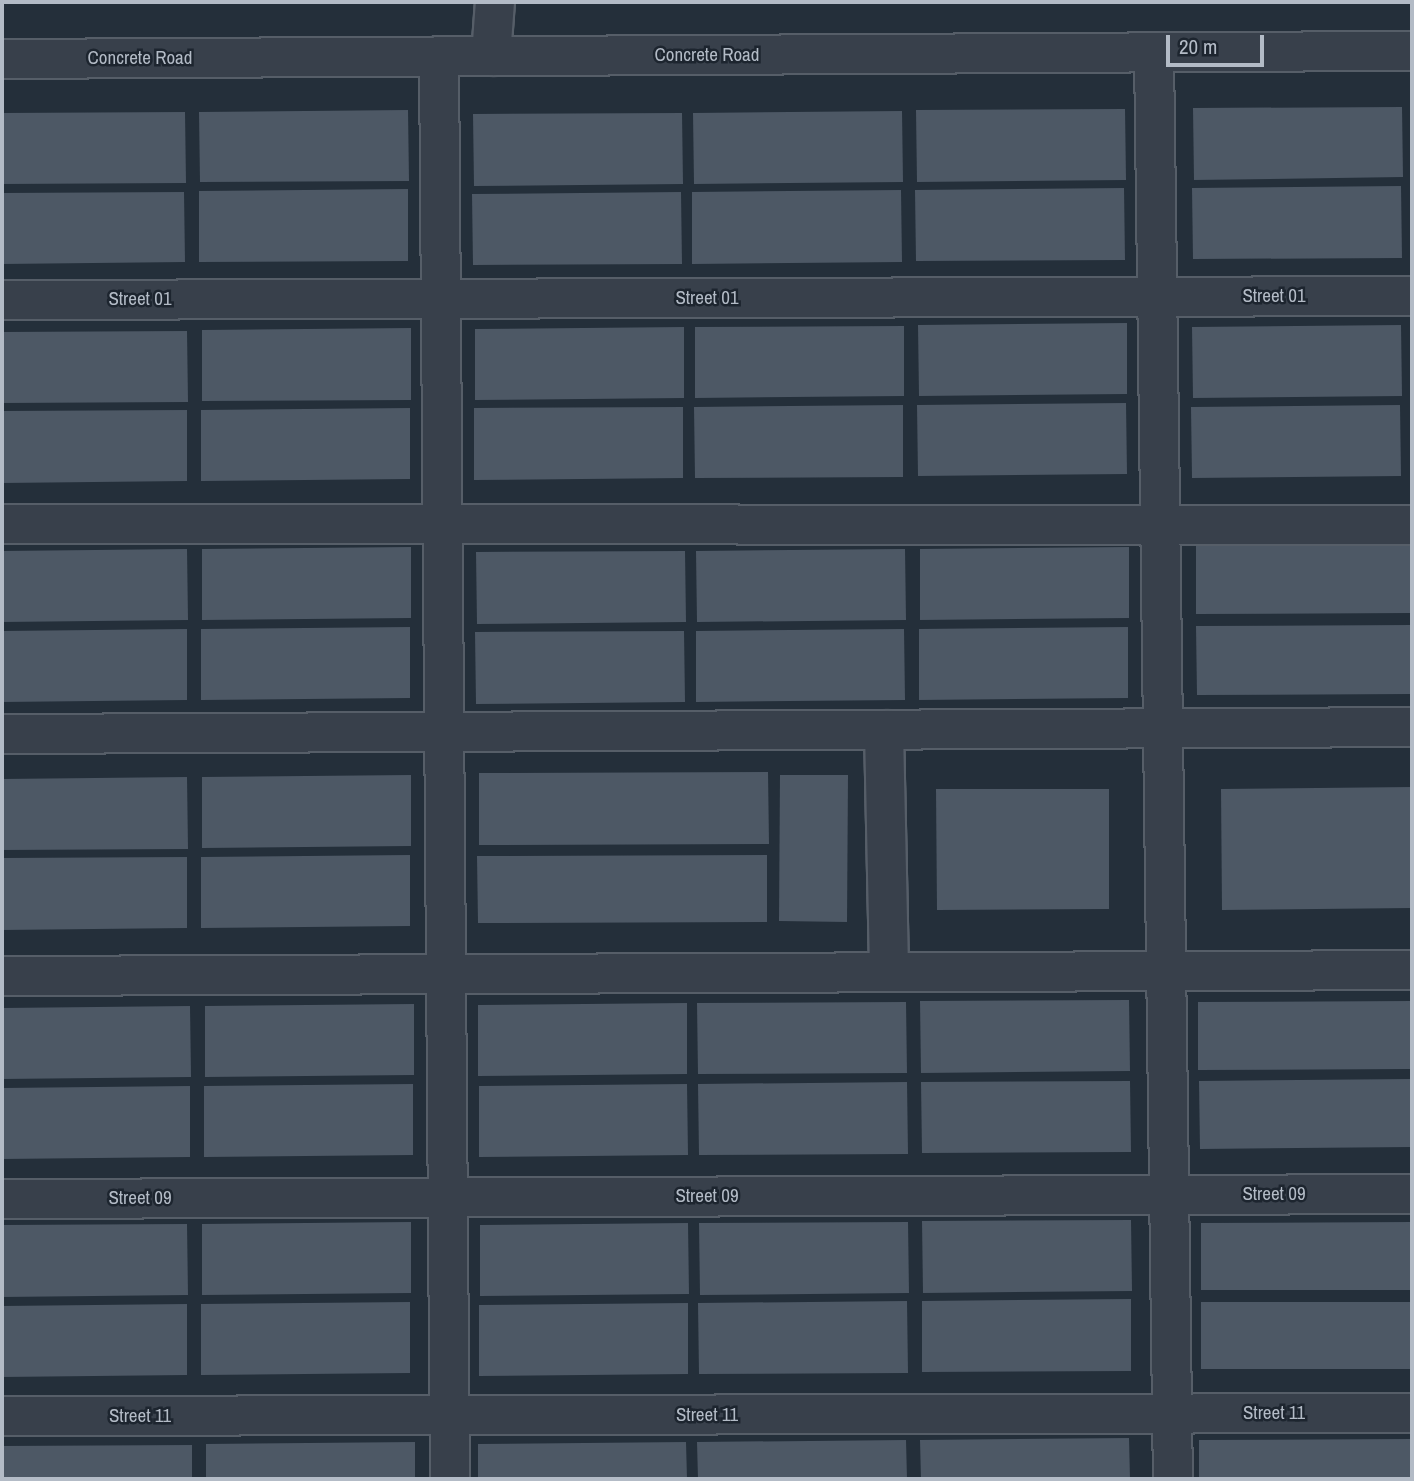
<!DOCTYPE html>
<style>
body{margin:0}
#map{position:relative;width:1414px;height:1481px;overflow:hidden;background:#242f3a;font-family:"Archivo Narrow",sans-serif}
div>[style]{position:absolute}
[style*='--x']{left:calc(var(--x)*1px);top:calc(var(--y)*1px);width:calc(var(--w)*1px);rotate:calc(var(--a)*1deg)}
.building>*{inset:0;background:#4d5865}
.roads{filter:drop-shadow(2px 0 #565e68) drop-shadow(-2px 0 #565e68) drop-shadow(0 2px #565e68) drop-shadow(0 -2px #565e68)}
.minor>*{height:38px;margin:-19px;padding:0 19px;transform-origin:19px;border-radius:19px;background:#38404b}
span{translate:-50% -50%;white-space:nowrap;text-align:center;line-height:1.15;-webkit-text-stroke:5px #1d252f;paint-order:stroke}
.street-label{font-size:19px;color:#b3bbc6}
.frame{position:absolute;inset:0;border:4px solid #b3bbc6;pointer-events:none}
.scale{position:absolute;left:1166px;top:35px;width:98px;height:32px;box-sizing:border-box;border:4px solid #b3bbc6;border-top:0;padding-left:9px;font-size:21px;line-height:24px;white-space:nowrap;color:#b3bbc6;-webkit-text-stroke:5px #1d252f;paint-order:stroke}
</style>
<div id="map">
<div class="building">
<div style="clip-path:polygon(1402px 107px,1403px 177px,1194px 180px,1193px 108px)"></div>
<div style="clip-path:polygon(1125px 109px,1126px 180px,917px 182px,916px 110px)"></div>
<div style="clip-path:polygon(408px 110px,409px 181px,200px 182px,199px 112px)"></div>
<div style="clip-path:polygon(902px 111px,903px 182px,694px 184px,693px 113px)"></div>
<div style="clip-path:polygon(185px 112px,186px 183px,2px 184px,2px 113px)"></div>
<div style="clip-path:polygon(682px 113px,683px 184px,474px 186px,473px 114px)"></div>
<div style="clip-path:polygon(1401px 186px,1402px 258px,1193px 259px,1192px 188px)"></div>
<div style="clip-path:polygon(1124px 188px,1125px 260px,916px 261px,915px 190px)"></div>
<div style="clip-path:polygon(408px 189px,408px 261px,199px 262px,199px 191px)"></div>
<div style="clip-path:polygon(901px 190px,902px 262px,692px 264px,692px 192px)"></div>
<div style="clip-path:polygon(184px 192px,185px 262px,2px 264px,2px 193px)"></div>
<div style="clip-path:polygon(681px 192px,682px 264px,473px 265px,472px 194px)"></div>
<div style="clip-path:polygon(1127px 323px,1127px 394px,919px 396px,918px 325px)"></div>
<div style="clip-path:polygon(1401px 325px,1402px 396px,1193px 398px,1192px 327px)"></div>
<div style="clip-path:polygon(904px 326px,904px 396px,695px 398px,695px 327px)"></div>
<div style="clip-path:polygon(684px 327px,684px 398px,475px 400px,475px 329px)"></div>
<div style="clip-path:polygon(411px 328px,411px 400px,202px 401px,202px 330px)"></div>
<div style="clip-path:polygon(187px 331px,188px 402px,2px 403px,2px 332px)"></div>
<div style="clip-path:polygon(1126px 403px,1127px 474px,918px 476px,917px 405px)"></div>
<div style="clip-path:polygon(903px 405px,903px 477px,695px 478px,694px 407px)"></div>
<div style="clip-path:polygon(1400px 405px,1401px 476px,1192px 478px,1191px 407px)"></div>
<div style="clip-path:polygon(683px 407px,683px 478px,474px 480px,474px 408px)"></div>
<div style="clip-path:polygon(410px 408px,410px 479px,201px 481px,201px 410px)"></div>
<div style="clip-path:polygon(187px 410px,187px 481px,2px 483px,2px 411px)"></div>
<div style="clip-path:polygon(1412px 544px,1412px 613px,1196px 614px,1196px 545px)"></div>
<div style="clip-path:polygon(411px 547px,411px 618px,202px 620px,202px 549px)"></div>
<div style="clip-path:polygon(1129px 547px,1129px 618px,920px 620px,920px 549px)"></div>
<div style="clip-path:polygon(187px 549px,188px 620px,2px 622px,2px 551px)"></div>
<div style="clip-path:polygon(905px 549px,906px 620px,697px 622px,696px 551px)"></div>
<div style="clip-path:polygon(685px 551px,686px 622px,477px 624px,476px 552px)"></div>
<div style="clip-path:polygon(1412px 625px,1412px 694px,1197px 695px,1196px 626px)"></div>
<div style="clip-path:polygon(410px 627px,410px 698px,201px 700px,201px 629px)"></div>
<div style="clip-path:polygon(1128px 627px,1128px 698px,919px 700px,919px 629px)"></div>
<div style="clip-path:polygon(187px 629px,187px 700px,2px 702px,2px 631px)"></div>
<div style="clip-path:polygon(904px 629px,905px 700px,696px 702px,696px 631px)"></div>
<div style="clip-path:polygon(684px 631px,685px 702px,476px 704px,475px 632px)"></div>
<div style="clip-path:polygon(768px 772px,769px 844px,479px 845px,479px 773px)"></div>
<div style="clip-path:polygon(411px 775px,411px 846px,202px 848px,202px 777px)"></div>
<div style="clip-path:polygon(780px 775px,848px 775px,847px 922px,779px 921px)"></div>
<div style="clip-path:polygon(187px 777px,188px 849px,2px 850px,2px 779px)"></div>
<div style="clip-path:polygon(1412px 787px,1412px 908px,1222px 910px,1221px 789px)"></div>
<div style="clip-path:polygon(936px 789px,1109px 789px,1109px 909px,937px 910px)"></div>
<div style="clip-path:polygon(410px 855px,410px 926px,201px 928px,201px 857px)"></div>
<div style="clip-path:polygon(767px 855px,767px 922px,478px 923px,477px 856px)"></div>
<div style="clip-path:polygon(187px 857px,187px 928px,2px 930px,2px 858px)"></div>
<div style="clip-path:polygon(1129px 1000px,1130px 1071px,921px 1073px,920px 1001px)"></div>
<div style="clip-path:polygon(1412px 1001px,1412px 1069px,1198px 1070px,1198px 1002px)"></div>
<div style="clip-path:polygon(906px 1002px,907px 1073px,698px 1074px,697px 1003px)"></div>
<div style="clip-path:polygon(687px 1003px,687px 1074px,478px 1076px,478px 1005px)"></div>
<div style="clip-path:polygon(414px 1004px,414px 1075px,205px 1077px,205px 1006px)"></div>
<div style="clip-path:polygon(190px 1006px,191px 1077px,2px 1079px,2px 1008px)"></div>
<div style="clip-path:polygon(1412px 1079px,1412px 1147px,1200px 1149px,1199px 1081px)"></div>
<div style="clip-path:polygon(1130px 1081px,1131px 1152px,922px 1153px,921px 1082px)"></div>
<div style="clip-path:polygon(907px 1082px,908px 1154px,699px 1155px,698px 1084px)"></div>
<div style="clip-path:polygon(413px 1084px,413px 1155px,204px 1157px,204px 1086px)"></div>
<div style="clip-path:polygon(687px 1084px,688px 1155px,479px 1157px,479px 1086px)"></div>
<div style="clip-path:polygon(190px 1086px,190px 1157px,2px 1159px,2px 1088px)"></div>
<div style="clip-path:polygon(1131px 1220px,1132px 1291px,923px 1293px,922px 1221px)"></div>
<div style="clip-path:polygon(411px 1222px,411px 1293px,202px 1295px,202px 1224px)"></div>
<div style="clip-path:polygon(908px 1222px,909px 1293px,700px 1295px,699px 1223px)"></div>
<div style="clip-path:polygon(1412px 1222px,1412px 1290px,1201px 1290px,1201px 1223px)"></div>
<div style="clip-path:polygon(688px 1223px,689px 1294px,480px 1296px,480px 1225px)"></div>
<div style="clip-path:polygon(187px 1224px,188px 1295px,2px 1297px,2px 1225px)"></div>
<div style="clip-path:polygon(1131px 1299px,1131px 1371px,922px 1372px,922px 1301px)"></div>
<div style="clip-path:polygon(907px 1301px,908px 1373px,699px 1374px,698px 1303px)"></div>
<div style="clip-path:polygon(410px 1302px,410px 1373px,201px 1375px,201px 1304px)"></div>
<div style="clip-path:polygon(1201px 1302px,1412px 1302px,1412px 1369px,1201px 1369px)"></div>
<div style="clip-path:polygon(688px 1303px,688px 1374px,479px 1376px,479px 1305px)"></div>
<div style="clip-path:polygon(187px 1304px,187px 1375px,2px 1377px,2px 1306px)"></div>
<div style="clip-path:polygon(1129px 1438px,1130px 1479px,921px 1479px,920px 1440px)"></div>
<div style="clip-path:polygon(1412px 1439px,1412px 1479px,1199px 1479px,1199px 1440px)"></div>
<div style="clip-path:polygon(906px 1440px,907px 1479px,698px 1479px,697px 1442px)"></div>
<div style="clip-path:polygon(415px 1442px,415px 1479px,206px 1479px,206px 1444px)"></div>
<div style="clip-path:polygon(686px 1442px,687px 1479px,478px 1479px,478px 1444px)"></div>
<div style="clip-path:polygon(192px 1445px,192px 1479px,2px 1479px,2px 1446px)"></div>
</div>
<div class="roads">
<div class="minor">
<div style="--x:1154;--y:53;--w:1426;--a:89.24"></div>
<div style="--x:439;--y:56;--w:1423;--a:89.56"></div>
<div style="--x:491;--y:56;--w:54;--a:-85.8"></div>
<div style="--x:2;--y:59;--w:1410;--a:-0.33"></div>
<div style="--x:2;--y:300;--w:1410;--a:-0.16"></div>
<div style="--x:2;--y:524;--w:1410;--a:0.04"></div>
<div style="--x:884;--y:730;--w:242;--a:88.8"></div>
<div style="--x:2;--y:734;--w:1410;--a:-0.28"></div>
<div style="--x:2;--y:976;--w:1410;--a:-0.24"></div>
<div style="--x:2;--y:1199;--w:1410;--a:-0.2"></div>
<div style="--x:2;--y:1416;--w:1410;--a:-0.12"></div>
</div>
</div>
<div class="street-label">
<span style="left:707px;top:55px">Concrete Road</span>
<span style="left:140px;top:58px">Concrete Road</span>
<span style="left:1274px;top:296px">Street 01</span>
<span style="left:707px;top:298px">Street 01</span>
<span style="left:140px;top:299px">Street 01</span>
<span style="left:1274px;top:1194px">Street 09</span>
<span style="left:707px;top:1196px">Street 09</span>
<span style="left:140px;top:1198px">Street 09</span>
<span style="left:1274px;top:1413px">Street 11</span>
<span style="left:707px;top:1415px">Street 11</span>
<span style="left:140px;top:1416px">Street 11</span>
</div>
<div class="frame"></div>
<div class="scale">20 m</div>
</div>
